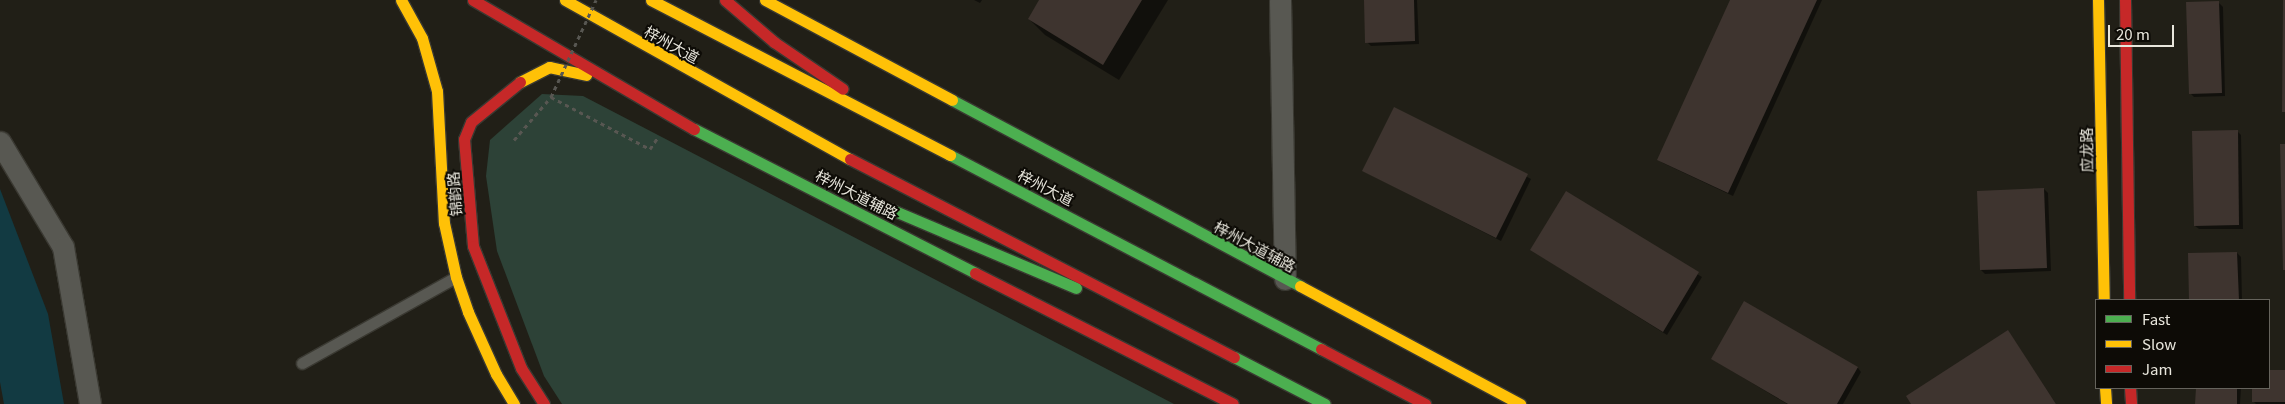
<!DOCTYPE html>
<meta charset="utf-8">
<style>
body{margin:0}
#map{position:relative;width:2285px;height:404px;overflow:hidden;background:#211f17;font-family:Georgia,"Noto Sans SC",serif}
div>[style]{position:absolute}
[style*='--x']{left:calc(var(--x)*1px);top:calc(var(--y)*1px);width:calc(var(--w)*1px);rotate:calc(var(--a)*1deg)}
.green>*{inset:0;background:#2d4237}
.water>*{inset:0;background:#123a42}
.shadow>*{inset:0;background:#0007}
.building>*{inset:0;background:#3e342f}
.path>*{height:3px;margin-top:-1.5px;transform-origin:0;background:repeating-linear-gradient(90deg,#585752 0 4px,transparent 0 8px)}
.roads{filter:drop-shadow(1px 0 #3a3932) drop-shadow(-1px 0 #3a3932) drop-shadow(0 1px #3a3932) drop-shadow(0 -1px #3a3932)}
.lane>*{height:11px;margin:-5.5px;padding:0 5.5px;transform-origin:5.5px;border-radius:5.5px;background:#585852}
.street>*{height:21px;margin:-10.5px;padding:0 10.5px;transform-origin:10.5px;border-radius:10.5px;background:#585852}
.fast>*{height:11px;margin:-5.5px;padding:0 5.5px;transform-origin:5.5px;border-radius:5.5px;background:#4caf50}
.slow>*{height:11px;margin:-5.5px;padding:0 5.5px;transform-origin:5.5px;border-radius:5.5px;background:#ffc107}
.jam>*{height:11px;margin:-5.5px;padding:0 5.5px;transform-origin:5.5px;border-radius:5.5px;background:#c62828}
.path-bridge>*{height:3px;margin-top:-1.5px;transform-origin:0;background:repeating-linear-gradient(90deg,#585752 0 4px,transparent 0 8px)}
span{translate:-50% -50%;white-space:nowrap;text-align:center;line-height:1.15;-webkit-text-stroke:4px #0d0b06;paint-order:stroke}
.street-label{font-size:15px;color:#e8e6dc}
.legend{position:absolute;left:2095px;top:299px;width:175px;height:90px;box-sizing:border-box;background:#0d0b06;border:1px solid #65635c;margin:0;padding:6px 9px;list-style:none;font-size:15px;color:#e8e6dc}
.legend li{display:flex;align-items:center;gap:10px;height:25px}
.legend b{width:25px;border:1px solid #65635c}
.scale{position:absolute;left:2108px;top:25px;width:66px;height:22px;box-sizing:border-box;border:2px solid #e8e6dc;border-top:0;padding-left:6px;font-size:15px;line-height:18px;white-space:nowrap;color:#e8e6dc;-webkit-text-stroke:4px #0d0b06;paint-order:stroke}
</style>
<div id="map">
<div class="green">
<div style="clip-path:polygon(542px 94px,583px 96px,1174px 404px,562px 404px,544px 376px,497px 251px,486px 176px,490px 140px)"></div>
</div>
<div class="water">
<div style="clip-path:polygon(0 189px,48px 314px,64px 404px,4px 404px,0 382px)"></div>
</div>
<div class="shadow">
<div style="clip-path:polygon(974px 0,982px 0,980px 3px)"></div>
<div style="clip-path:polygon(1041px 0,1168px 0,1119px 80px,1045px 35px,1029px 19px)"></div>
<div style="clip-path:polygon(1365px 0,1417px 0,1419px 44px,1371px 46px,1367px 42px)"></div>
<div style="clip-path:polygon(1732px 0,1822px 0,1733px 196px,1663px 163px,1659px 160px)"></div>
<div style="clip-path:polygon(2219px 3px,2223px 7px,2225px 96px,2194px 97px,2190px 93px)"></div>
<div style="clip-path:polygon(1394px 108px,1531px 179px,1501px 241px,1363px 171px)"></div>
<div style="clip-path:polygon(2237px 131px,2241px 135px,2243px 229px,2199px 229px,2195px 226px)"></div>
<div style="clip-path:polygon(2044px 189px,2048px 193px,2051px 271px,1985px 274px,1981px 270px)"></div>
<div style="clip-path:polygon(1566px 193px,1702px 277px,1667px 335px,1531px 250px)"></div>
<div style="clip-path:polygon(2237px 253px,2241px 257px,2242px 300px,2190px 300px,2189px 255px)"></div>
<div style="clip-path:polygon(2008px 331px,2056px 404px,1913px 404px)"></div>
<div style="clip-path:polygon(1712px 359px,1858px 368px,1861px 372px,1843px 404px,1787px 404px)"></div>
<div style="clip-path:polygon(2269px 371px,2285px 371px,2285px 404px,2256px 404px,2254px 402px,2253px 388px,2269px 388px)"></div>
<div style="clip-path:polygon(2197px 388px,2241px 388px,2240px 404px,2197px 404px)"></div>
</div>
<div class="building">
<div style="clip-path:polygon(1039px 0,1142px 0,1103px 65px,1028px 19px)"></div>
<div style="clip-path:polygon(1364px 0,1414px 0,1415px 41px,1365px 43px)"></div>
<div style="clip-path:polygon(1730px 0,1817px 0,1728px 193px,1657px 160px)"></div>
<div style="clip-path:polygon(2283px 0,2285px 0,2285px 112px,2282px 112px)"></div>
<div style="clip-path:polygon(2219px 1px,2222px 93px,2189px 94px,2186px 2px)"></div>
<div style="clip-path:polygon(1394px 107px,1528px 174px,1496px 238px,1362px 171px)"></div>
<div style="clip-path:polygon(2238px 130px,2239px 225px,2194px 226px,2192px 131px)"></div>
<div style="clip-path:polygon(2280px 144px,2285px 144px,2285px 270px,2283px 270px)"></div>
<div style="clip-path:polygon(2044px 188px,2047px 268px,1980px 270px,1977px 191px)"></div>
<div style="clip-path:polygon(1566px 191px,1699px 272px,1663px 332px,1530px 250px)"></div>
<div style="clip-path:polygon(2237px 252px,2239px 300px,2189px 300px,2188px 253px)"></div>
<div style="clip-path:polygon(1744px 301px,1858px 367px,1837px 404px,1788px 404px,1711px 359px)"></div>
<div style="clip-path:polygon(2008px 330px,2056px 404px,1911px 404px,1906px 396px)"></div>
<div style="clip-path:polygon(2269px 370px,2285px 370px,2285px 402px,2252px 402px,2252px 388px,2269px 388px)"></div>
<div style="clip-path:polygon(2196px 388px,2237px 388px,2237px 404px,2195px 404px)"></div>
</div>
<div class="path">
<div style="--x:514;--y:140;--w:57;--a:-49.3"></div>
<div style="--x:551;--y:97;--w:112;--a:27.7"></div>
<div style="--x:650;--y:149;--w:14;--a:-56"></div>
</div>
<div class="roads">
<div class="lane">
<div style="--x:302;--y:363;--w:176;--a:-29.2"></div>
</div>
<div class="street">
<div style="--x:1280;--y:0;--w:279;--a:89"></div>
<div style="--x:0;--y:142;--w:122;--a:59"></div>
<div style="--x:63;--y:247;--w:159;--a:80.2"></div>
</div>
<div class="fast">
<div style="--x:952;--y:100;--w:395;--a:28.1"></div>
<div style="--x:694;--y:129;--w:316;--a:27.1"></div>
<div style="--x:950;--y:155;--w:419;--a:27.6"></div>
<div style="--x:890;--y:209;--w:202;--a:23"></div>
<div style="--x:1234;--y:357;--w:102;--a:27.3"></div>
</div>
<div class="slow">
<div style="--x:401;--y:0;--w:43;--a:61.1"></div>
<div style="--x:422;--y:38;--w:55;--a:74.2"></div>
<div style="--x:437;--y:91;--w:132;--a:87"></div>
<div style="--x:444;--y:223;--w:55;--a:77.5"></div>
<div style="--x:456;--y:277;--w:37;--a:71"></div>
<div style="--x:468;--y:312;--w:68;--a:65.7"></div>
<div style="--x:496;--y:374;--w:35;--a:59"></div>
<div style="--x:565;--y:0;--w:326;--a:29.2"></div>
<div style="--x:651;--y:0;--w:337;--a:27.4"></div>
<div style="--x:765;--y:0;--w:212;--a:28.1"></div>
<div style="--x:2098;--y:0;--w:300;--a:88.9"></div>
<div style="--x:520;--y:82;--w:33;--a:-27"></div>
<div style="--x:549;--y:67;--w:38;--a:12"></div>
<div style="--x:1300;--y:286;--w:250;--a:28.2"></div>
<div style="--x:2105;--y:388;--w:16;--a:86"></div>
</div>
<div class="jam">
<div style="--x:473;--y:0;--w:256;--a:30.3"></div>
<div style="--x:725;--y:0;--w:65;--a:40.6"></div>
<div style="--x:774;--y:42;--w:83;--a:34.3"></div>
<div style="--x:2125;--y:0;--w:300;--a:89.2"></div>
<div style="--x:520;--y:82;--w:63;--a:140.8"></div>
<div style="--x:471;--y:122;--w:18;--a:112"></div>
<div style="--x:464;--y:139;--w:107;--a:85.2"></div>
<div style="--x:473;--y:246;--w:131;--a:68.5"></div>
<div style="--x:521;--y:368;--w:43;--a:57.4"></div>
<div style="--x:850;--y:159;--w:432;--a:27.3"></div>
<div style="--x:975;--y:273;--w:289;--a:26.9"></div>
<div style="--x:1321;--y:349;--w:118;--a:27.9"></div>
<div style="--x:2130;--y:388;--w:16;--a:86"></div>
</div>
</div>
<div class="path-bridge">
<div style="--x:551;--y:97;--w:107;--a:-65.1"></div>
</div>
<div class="street-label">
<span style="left:672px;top:44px;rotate:29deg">梓州大道</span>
<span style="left:2086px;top:150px;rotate:-91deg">应龙路</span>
<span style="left:1046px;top:187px;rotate:27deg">梓州大道</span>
<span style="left:454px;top:194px;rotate:-95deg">锦韵路</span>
<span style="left:857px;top:194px;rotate:27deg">梓州大道辅路</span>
<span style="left:1255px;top:246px;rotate:28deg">梓州大道辅路</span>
</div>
<ul class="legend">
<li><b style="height:6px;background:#4caf50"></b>Fast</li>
<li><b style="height:6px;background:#ffc107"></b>Slow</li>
<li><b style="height:6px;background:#c62828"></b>Jam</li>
</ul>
<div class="scale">20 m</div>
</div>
